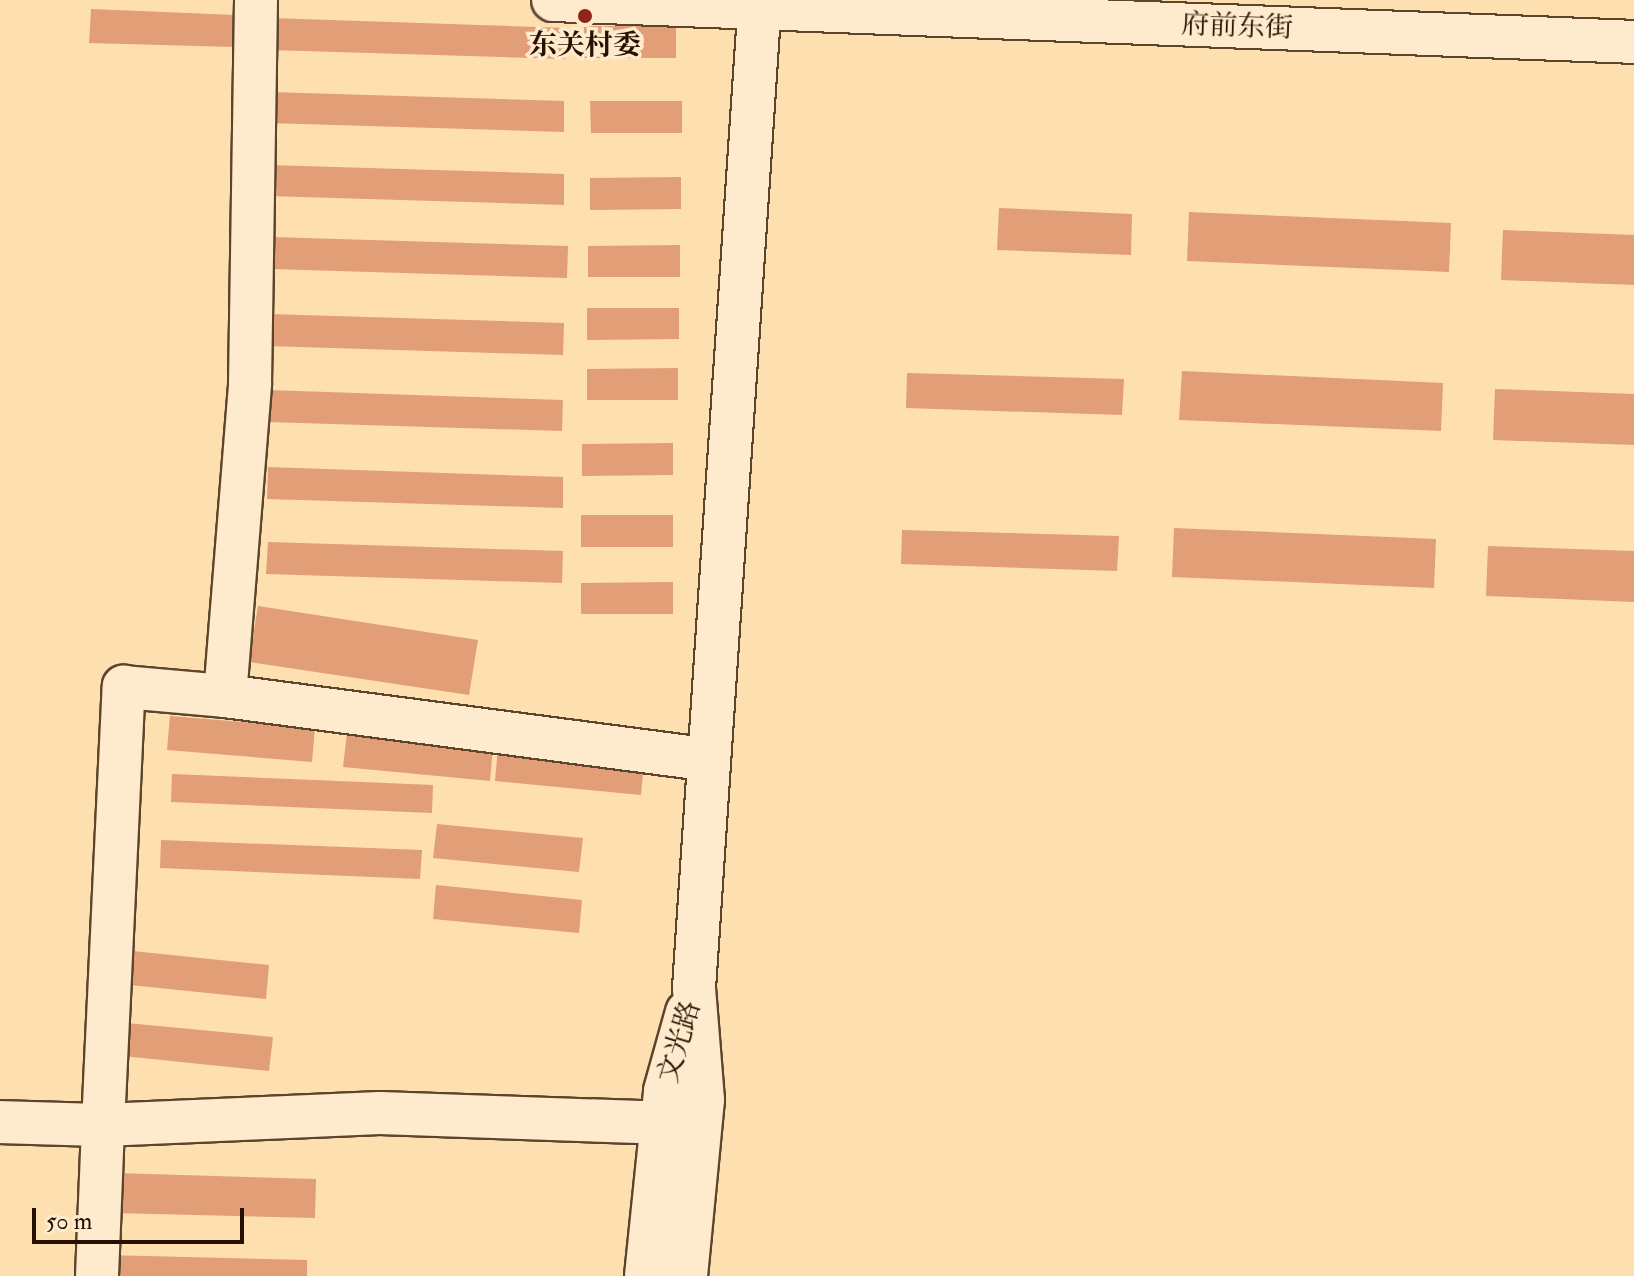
<!DOCTYPE html>
<meta charset="utf-8">
<style>
body{margin:0}
#map{position:relative;width:1634px;height:1276px;overflow:hidden;background:#fedfb0;font-family:"IM FELL Double Pica","Noto Serif SC",serif}
div>[style]{position:absolute}
[style*='--x']{left:calc(var(--x)*1px);top:calc(var(--y)*1px);width:calc(var(--w)*1px);rotate:calc(var(--a)*1deg)}
.building>*{inset:0;background:#e29e76}
.roads{filter:drop-shadow(2px 0 #5c442d) drop-shadow(-2px 0 #5c442d) drop-shadow(0 2px #5c442d) drop-shadow(0 -2px #5c442d)}
.minor>*{height:42px;margin:-21px;padding:0 21px;transform-origin:21px;border-radius:21px;background:#feeacc}
.dots>*{width:22px;height:22px;translate:-50% -50%;box-sizing:border-box;border:4px solid #feeacc;border-radius:50%}
span{translate:-50% -50%;white-space:nowrap;text-align:center;line-height:1.15;-webkit-text-stroke:7px #feeacc;paint-order:stroke}
.street-label{font-size:28px;color:#261001}
.poi-label{font-size:28px;color:#261001;font-weight:700}
.scale{position:absolute;left:32px;top:1208px;width:212px;height:36px;box-sizing:border-box;border:4px solid #261001;border-top:0;padding-left:10px;font-size:24px;line-height:28px;white-space:nowrap;color:#261001;-webkit-text-stroke:6px #feeacc;paint-order:stroke}
</style>
<div id="map">
<div class="building">
<div style="clip-path:polygon(91px 9px,235px 15px,234px 47px,89px 43px)"></div>
<div style="clip-path:polygon(271px 18px,566px 28px,565px 59px,270px 50px)"></div>
<div style="clip-path:polygon(584px 26px,676px 26px,676px 58px,584px 58px)"></div>
<div style="clip-path:polygon(269px 92px,564px 101px,564px 132px,268px 123px)"></div>
<div style="clip-path:polygon(590px 101px,682px 101px,682px 133px,591px 133px)"></div>
<div style="clip-path:polygon(269px 165px,564px 174px,564px 205px,268px 196px)"></div>
<div style="clip-path:polygon(681px 177px,681px 209px,590px 210px,590px 178px)"></div>
<div style="clip-path:polygon(999px 208px,1132px 214px,1131px 255px,997px 250px)"></div>
<div style="clip-path:polygon(1189px 212px,1451px 223px,1449px 272px,1187px 261px)"></div>
<div style="clip-path:polygon(1503px 230px,1634px 235px,1634px 285px,1501px 280px)"></div>
<div style="clip-path:polygon(272px 237px,568px 246px,567px 278px,272px 269px)"></div>
<div style="clip-path:polygon(680px 245px,680px 277px,588px 277px,588px 246px)"></div>
<div style="clip-path:polygon(587px 308px,679px 308px,679px 339px,587px 340px)"></div>
<div style="clip-path:polygon(268px 314px,564px 323px,563px 355px,267px 346px)"></div>
<div style="clip-path:polygon(678px 368px,678px 400px,587px 400px,587px 369px)"></div>
<div style="clip-path:polygon(1182px 371px,1443px 383px,1441px 431px,1179px 420px)"></div>
<div style="clip-path:polygon(907px 373px,1124px 379px,1122px 415px,906px 408px)"></div>
<div style="clip-path:polygon(1495px 389px,1634px 394px,1634px 445px,1493px 440px)"></div>
<div style="clip-path:polygon(268px 390px,563px 400px,562px 431px,267px 422px)"></div>
<div style="clip-path:polygon(673px 443px,673px 475px,582px 476px,582px 444px)"></div>
<div style="clip-path:polygon(268px 467px,563px 477px,563px 508px,267px 499px)"></div>
<div style="clip-path:polygon(581px 515px,673px 515px,673px 547px,581px 547px)"></div>
<div style="clip-path:polygon(1174px 528px,1436px 539px,1434px 588px,1172px 577px)"></div>
<div style="clip-path:polygon(902px 530px,1119px 536px,1117px 571px,901px 564px)"></div>
<div style="clip-path:polygon(268px 542px,563px 551px,562px 583px,266px 574px)"></div>
<div style="clip-path:polygon(1488px 546px,1634px 551px,1634px 602px,1486px 596px)"></div>
<div style="clip-path:polygon(673px 582px,673px 614px,581px 614px,581px 583px)"></div>
<div style="clip-path:polygon(258px 606px,478px 640px,469px 695px,249px 662px)"></div>
<div style="clip-path:polygon(170px 716px,315px 728px,312px 762px,167px 750px)"></div>
<div style="clip-path:polygon(347px 733px,493px 748px,490px 781px,343px 767px)"></div>
<div style="clip-path:polygon(498px 747px,644px 762px,641px 795px,495px 781px)"></div>
<div style="clip-path:polygon(172px 774px,433px 785px,432px 813px,171px 802px)"></div>
<div style="clip-path:polygon(437px 824px,583px 838px,579px 872px,433px 858px)"></div>
<div style="clip-path:polygon(161px 840px,422px 850px,420px 879px,160px 868px)"></div>
<div style="clip-path:polygon(436px 885px,582px 900px,579px 933px,433px 919px)"></div>
<div style="clip-path:polygon(123px 950px,269px 965px,266px 999px,120px 984px)"></div>
<div style="clip-path:polygon(127px 1023px,273px 1037px,269px 1071px,123px 1056px)"></div>
<div style="clip-path:polygon(115px 1173px,316px 1179px,315px 1218px,114px 1213px)"></div>
<div style="clip-path:polygon(106px 1255px,307px 1260px,307px 1276px,106px 1276px)"></div>
</div>
<div class="roads">
<div class="minor">
<div style="--x:553;--y:0;--w:1082;--a:2.22"></div>
<div style="--x:225;--y:696;--w:488;--a:7.5"></div>
<div style="--x:0;--y:1122;--w:103;--a:1.7"></div>
<div style="--x:103;--y:1125;--w:439;--a:-87.3"></div>
<div style="--x:124;--y:687;--w:101;--a:5.1"></div>
<div style="--x:225;--y:696;--w:314;--a:-85.4"></div>
<div style="--x:250;--y:383;--w:383;--a:-89.1"></div>
<div style="--x:97;--y:1276;--w:151;--a:-87.7"></div>
<div style="--x:103;--y:1125;--w:277;--a:-2.5"></div>
<div style="--x:380;--y:1113;--w:282;--a:2"></div>
<div style="--x:646;--y:1276;--w:186;--a:-84.1"></div>
<div style="--x:665;--y:1091;--w:82;--a:-74.4"></div>
<div style="--x:686;--y:1276;--w:177;--a:-84.5"></div>
<div style="--x:703;--y:1100;--w:112;--a:-94.6"></div>
<div style="--x:694;--y:988;--w:990;--a:-86.18"></div>
</div>
</div>
<div class="dots">
<div style="left:585px;top:16px;background:#8f2418"></div>
</div>
<div class="street-label">
<span style="left:1237px;top:27px;rotate:2deg">府前东街</span>
<span style="left:680px;top:1042px;rotate:-73deg">文光路</span>
</div>
<div class="poi-label">
<span style="left:585px;top:46px">东关村委</span>
</div>
<div class="scale">50 m</div>
</div>
